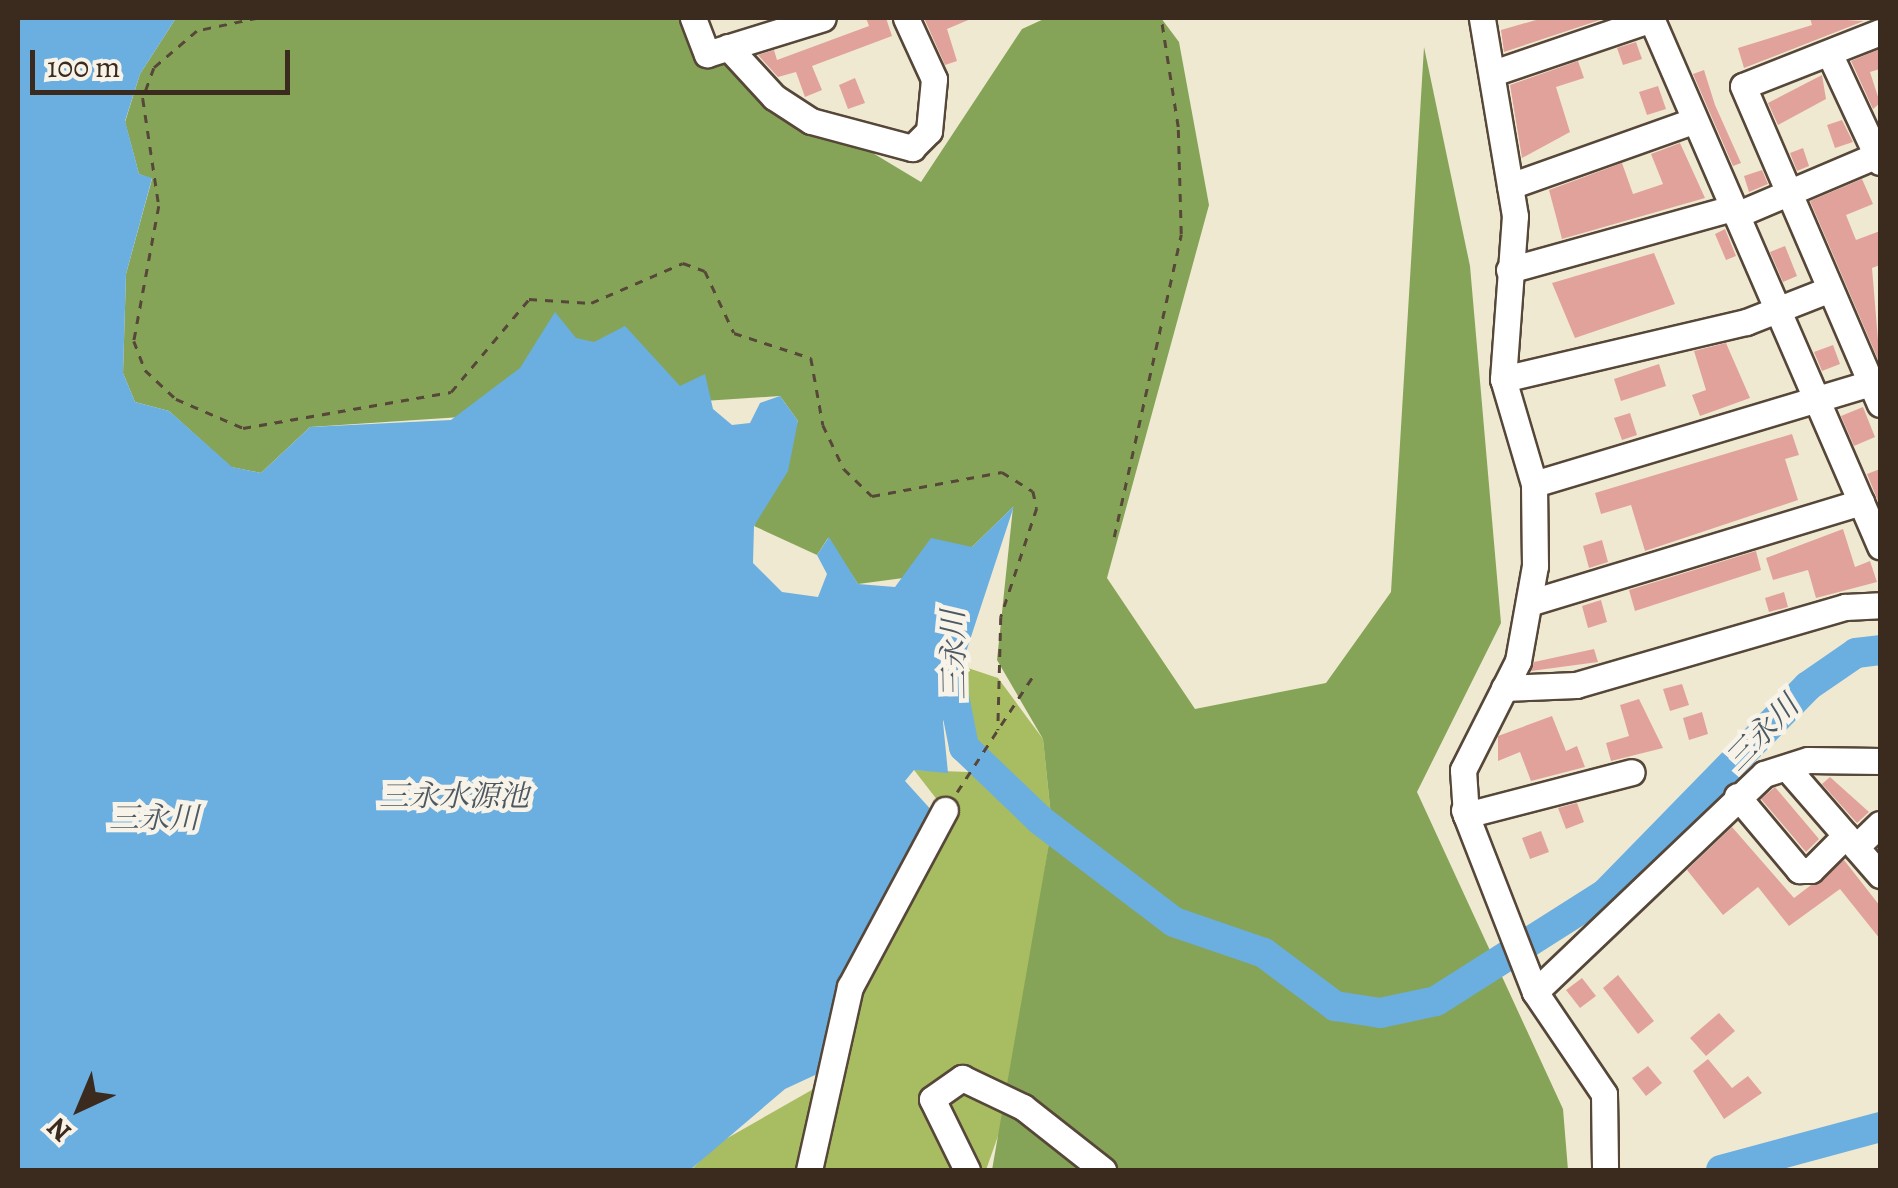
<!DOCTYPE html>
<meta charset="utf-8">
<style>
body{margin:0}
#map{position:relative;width:1898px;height:1188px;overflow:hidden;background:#efe9d2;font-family:Alegreya,"Noto Serif JP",serif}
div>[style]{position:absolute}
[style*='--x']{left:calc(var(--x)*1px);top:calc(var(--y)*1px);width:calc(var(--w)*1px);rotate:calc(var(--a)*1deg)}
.green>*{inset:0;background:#a8bd62}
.forest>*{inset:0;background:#86a458}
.water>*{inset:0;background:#6baee0}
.river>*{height:30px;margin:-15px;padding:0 15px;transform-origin:15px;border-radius:15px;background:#6baee0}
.building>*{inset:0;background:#e2a29c}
.path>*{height:2.5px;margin-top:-1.25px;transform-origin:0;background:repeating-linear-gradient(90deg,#564739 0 8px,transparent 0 16px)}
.roads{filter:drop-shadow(2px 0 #564739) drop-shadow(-2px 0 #564739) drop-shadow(0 2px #564739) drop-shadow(0 -2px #564739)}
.minor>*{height:25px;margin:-12.5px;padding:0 12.5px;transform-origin:12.5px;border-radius:12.5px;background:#fff}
span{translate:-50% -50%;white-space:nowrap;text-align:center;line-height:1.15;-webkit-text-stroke:9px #f7f3e8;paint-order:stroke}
.water-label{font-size:30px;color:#4c5862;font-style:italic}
.frame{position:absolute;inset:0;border:20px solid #3b2a1e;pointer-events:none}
.north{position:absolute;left:30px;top:1058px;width:100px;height:100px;-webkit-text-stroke:8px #f7f3e8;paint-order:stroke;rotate:224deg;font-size:28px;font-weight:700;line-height:40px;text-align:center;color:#3b2a1e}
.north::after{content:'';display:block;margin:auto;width:35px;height:45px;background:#3b2a1e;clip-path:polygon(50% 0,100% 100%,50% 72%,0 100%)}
.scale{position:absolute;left:30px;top:50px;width:260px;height:45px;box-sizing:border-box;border:5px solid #3b2a1e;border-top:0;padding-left:12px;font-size:30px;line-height:35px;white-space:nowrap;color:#3b2a1e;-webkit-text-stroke:8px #f7f3e8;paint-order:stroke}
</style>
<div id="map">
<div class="green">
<div style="clip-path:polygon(962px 666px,998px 678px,1043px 739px,1052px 826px,1004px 1119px,986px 1170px,691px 1170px,717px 1144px,824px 1083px,841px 1014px,945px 810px,914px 770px,969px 772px)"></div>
</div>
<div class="forest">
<div style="clip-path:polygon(176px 18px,698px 18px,708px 54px,921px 182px,1022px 29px,1046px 18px,1161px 18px,1179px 42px,1209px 205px,1107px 578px,1195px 709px,1326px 683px,1391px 592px,1424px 47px,1470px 266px,1501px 623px,1417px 792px,1563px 1109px,1568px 1170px,992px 1170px,1052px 826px,1043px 739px,997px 660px,1013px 507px,972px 547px,911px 577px,858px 584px,828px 538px,817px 555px,754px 526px,798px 421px,780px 396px,310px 427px,261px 473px,231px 467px,169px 411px,135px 402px,123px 373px,126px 274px,152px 179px,139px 174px,125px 122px,140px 74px)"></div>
</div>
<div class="water">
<div style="clip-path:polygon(18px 18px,176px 18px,140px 74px,125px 121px,139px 174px,152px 178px,126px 274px,123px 373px,135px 402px,169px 411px,232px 467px,261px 473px,310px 427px,451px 420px,520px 368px,555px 312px,576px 338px,594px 342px,625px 326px,680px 386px,705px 374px,713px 409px,732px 425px,750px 423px,760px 403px,780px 396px,798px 421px,788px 471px,754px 526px,753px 563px,782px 592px,818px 597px,827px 574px,817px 555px,829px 537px,858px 584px,895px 587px,931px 538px,972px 547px,1014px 506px,943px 722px,948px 773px,914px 770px,905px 781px,934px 813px,859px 946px,828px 1069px,785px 1089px,690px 1170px,18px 1170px)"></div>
</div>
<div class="river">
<div style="--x:947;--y:661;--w:88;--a:78.8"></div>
<div style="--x:964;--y:747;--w:105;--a:43.8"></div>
<div style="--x:1040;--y:820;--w:168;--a:37.3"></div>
<div style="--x:1174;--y:922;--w:95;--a:19"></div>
<div style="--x:1264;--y:953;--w:89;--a:36.7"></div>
<div style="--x:1335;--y:1006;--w:46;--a:8.8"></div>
<div style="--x:1380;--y:1013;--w:57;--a:-12.1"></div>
<div style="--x:1436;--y:1001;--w:201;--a:-32.4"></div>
<div style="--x:1606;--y:893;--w:289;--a:-45.7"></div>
<div style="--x:1808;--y:686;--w:58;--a:-34.5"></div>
<div style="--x:1856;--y:653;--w:24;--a:-7"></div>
<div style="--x:1721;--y:1170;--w:165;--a:-15.1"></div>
</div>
<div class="building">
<div style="clip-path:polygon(866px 18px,886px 18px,892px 36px,812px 66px,822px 90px,805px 97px,796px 72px,778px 77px,758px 55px,774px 50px,777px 60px,869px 26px)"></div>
<div style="clip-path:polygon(924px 18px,973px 18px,947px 29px,957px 61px,945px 65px)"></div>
<div style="clip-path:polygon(1543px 18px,1606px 18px,1504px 52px,1501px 30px)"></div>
<div style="clip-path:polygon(1810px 18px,1864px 21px,1744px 68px,1738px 48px,1812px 25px)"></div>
<div style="clip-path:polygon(1636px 42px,1642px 59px,1623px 65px,1617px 48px)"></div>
<div style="clip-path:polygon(1880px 49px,1880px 69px,1870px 72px,1880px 103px,1873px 109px,1851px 61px)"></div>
<div style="clip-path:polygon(1578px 61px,1584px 78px,1556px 87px,1570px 132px,1522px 158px,1510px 85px)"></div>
<div style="clip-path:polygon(1704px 70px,1715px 105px,1741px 163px,1733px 166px,1693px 74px)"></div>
<div style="clip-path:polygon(1822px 75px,1826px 99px,1778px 125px,1768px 103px)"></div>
<div style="clip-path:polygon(855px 78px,865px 103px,848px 109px,839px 85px)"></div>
<div style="clip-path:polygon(1658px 86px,1666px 109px,1647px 115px,1639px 92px)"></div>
<div style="clip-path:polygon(1842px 120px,1853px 142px,1835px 148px,1827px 125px)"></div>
<div style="clip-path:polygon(1680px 143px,1705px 198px,1562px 239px,1549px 190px,1622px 163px,1633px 194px,1663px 184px,1651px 154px)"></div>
<div style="clip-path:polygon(1803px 148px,1809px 166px,1797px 171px,1790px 153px)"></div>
<div style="clip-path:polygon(1762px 170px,1768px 184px,1749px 192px,1744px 176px)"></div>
<div style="clip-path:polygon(1862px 179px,1873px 204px,1846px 215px,1856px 240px,1880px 231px,1880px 265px,1872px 268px,1880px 364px,1810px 201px)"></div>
<div style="clip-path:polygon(1725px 229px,1736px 256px,1726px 260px,1715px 234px)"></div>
<div style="clip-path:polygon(1785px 246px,1797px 276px,1783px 282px,1770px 252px)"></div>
<div style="clip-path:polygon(1654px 253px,1675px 304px,1575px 338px,1552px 283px)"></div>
<div style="clip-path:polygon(1726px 343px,1750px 398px,1700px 416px,1692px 395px,1706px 390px,1694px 351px)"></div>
<div style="clip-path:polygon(1833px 345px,1840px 364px,1822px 371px,1814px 352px)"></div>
<div style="clip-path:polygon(1659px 364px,1666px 386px,1621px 401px,1614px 379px)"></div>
<div style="clip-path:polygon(1863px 407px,1875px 437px,1854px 446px,1841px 416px)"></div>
<div style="clip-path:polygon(1630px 413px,1637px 435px,1622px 440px,1614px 418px)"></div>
<div style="clip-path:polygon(1792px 434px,1799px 455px,1785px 459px,1798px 500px,1645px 551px,1631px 505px,1601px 514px,1595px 493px)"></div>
<div style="clip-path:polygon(1880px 469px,1880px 506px,1867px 474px)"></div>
<div style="clip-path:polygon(1843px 529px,1855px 567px,1870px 561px,1877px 582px,1816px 598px,1808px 570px,1773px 580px,1766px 558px)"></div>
<div style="clip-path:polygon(1602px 540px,1608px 562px,1589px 568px,1583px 546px)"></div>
<div style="clip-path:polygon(1756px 551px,1761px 570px,1635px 611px,1629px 590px)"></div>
<div style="clip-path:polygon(1784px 592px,1788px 607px,1769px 612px,1765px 598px)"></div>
<div style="clip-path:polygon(1601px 600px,1607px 622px,1588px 628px,1582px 606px)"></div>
<div style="clip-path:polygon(1594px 649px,1598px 662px,1531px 671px,1534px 662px)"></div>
<div style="clip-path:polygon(1682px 684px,1689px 705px,1670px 711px,1663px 689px)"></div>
<div style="clip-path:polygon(1639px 699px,1663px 748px,1611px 761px,1606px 743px,1629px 736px,1620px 705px)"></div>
<div style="clip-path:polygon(1702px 712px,1708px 734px,1689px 740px,1683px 718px)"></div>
<div style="clip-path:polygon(1552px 716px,1566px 751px,1577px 746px,1585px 767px,1531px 781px,1520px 752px,1498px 761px,1498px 736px)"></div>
<div style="clip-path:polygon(1830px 777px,1869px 812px,1857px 823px,1822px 784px)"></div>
<div style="clip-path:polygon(1775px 787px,1819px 839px,1806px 852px,1761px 799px)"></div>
<div style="clip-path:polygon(1577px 803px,1584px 822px,1566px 829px,1558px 808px)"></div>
<div style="clip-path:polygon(1732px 827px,1794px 898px,1844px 860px,1880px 906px,1880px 939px,1840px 889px,1789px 926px,1758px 887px,1723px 915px,1687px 870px)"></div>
<div style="clip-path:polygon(1541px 831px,1549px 852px,1530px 859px,1522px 838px)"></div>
<div style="clip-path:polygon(1618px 975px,1654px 1021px,1638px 1034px,1603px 988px)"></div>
<div style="clip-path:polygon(1582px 978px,1596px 996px,1580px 1008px,1566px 990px)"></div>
<div style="clip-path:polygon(1719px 1013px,1735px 1031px,1706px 1056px,1690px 1038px)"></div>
<div style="clip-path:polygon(1708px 1059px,1732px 1088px,1748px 1076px,1762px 1093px,1724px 1119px,1693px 1071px)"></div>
<div style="clip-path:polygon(1648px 1066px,1662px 1083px,1646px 1096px,1632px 1078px)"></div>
</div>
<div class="path">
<div style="--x:258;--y:18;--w:62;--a:168"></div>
<div style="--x:197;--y:31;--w:57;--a:139.3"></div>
<div style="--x:154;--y:68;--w:33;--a:110"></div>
<div style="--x:143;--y:99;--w:108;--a:81.5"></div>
<div style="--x:159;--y:206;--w:137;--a:100.5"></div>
<div style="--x:134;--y:341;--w:31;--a:69"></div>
<div style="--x:145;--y:370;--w:42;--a:43.1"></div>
<div style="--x:176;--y:399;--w:73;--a:23.4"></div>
<div style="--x:243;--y:428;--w:211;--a:-9.8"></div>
<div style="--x:451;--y:392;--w:121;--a:-50"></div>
<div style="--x:529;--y:299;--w:62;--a:3.7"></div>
<div style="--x:591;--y:303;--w:100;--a:-23.5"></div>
<div style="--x:683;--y:263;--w:23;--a:20"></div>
<div style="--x:705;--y:271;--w:68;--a:64.9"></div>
<div style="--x:734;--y:333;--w:81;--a:18"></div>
<div style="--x:811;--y:358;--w:68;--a:79.8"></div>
<div style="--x:823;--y:425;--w:49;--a:64.5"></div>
<div style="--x:844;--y:469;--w:39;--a:44"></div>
<div style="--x:872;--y:496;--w:132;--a:-10.5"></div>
<div style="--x:1002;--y:472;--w:36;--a:32"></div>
<div style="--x:1033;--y:491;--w:17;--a:77"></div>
<div style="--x:1037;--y:508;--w:115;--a:108.3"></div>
<div style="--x:1001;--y:617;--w:113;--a:91.5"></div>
<div style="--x:1114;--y:537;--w:310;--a:-77.5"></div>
<div style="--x:1181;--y:234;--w:107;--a:-91.6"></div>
<div style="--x:1178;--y:127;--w:110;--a:-98.9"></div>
<div style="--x:957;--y:792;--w:139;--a:-56.8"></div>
</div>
<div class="roads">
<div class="minor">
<div style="--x:693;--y:18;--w:39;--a:69"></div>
<div style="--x:707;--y:54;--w:121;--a:-17.2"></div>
<div style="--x:1651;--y:18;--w:576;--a:66.55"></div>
<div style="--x:1880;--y:32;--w:147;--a:158.5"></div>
<div style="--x:1743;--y:86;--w:346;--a:66.7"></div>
<div style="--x:728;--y:47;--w:68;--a:47.4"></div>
<div style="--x:774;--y:97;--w:44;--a:33"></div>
<div style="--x:811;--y:121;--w:105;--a:15"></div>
<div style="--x:912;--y:148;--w:24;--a:-45"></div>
<div style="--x:929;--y:131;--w:52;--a:-84.5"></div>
<div style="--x:934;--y:79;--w:67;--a:-114.7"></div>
<div style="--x:1830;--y:55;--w:118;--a:65"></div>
<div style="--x:1493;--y:73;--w:168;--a:-18.8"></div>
<div style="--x:1510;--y:186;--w:194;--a:-19.6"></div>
<div style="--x:1736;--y:215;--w:156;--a:-23"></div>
<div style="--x:1509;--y:270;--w:231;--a:-15.5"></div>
<div style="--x:1503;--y:379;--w:250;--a:-13.2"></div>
<div style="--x:1746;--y:322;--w:90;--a:-21.4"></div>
<div style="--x:1534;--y:484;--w:361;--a:-16.7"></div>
<div style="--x:1532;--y:602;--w:344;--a:-16.9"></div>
<div style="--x:1504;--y:688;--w:72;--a:-2.4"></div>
<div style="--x:1576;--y:685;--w:280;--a:-16.2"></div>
<div style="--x:1845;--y:607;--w:35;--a:-3"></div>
<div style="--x:1787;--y:768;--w:142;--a:49"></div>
<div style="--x:1737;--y:796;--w:97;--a:50"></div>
<div style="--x:1799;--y:870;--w:12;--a:0"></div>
<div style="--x:1811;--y:870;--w:49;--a:-45"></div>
<div style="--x:1464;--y:810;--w:195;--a:68.7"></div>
<div style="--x:1535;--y:992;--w:123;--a:55.9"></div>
<div style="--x:1604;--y:1094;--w:76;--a:89.2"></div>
<div style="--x:1466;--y:815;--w:45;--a:-93.8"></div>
<div style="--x:1463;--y:770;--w:122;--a:-63.2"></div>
<div style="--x:1518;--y:661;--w:97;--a:-79.9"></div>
<div style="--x:1535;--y:566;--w:82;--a:-90.7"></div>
<div style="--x:1534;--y:484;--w:109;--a:-106.4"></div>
<div style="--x:1503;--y:379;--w:163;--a:-85.8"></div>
<div style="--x:1515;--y:216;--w:201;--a:-99.5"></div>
<div style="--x:1466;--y:815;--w:171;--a:-14.5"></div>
<div style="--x:1856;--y:847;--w:33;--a:-44"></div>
<div style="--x:1535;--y:992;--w:316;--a:-43.6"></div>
<div style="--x:1764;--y:774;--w:46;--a:-17.7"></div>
<div style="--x:1808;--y:760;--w:72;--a:0.8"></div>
<div style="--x:809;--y:1170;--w:188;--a:-77.4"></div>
<div style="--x:850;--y:987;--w:201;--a:-61.8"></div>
<div style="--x:967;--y:1170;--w:79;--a:-116.2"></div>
<div style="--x:932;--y:1099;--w:37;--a:-35"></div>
<div style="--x:962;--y:1078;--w:68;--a:25.4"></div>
<div style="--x:1023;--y:1107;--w:102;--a:38.2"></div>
</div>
</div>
<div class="water-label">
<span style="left:954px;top:655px;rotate:-91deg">三永川</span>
<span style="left:1762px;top:733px;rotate:-46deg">三永川</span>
<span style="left:454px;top:796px">三永水源池</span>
<span style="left:154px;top:818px">三永川</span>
</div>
<div class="frame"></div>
<div class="north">N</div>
<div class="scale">100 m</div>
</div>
